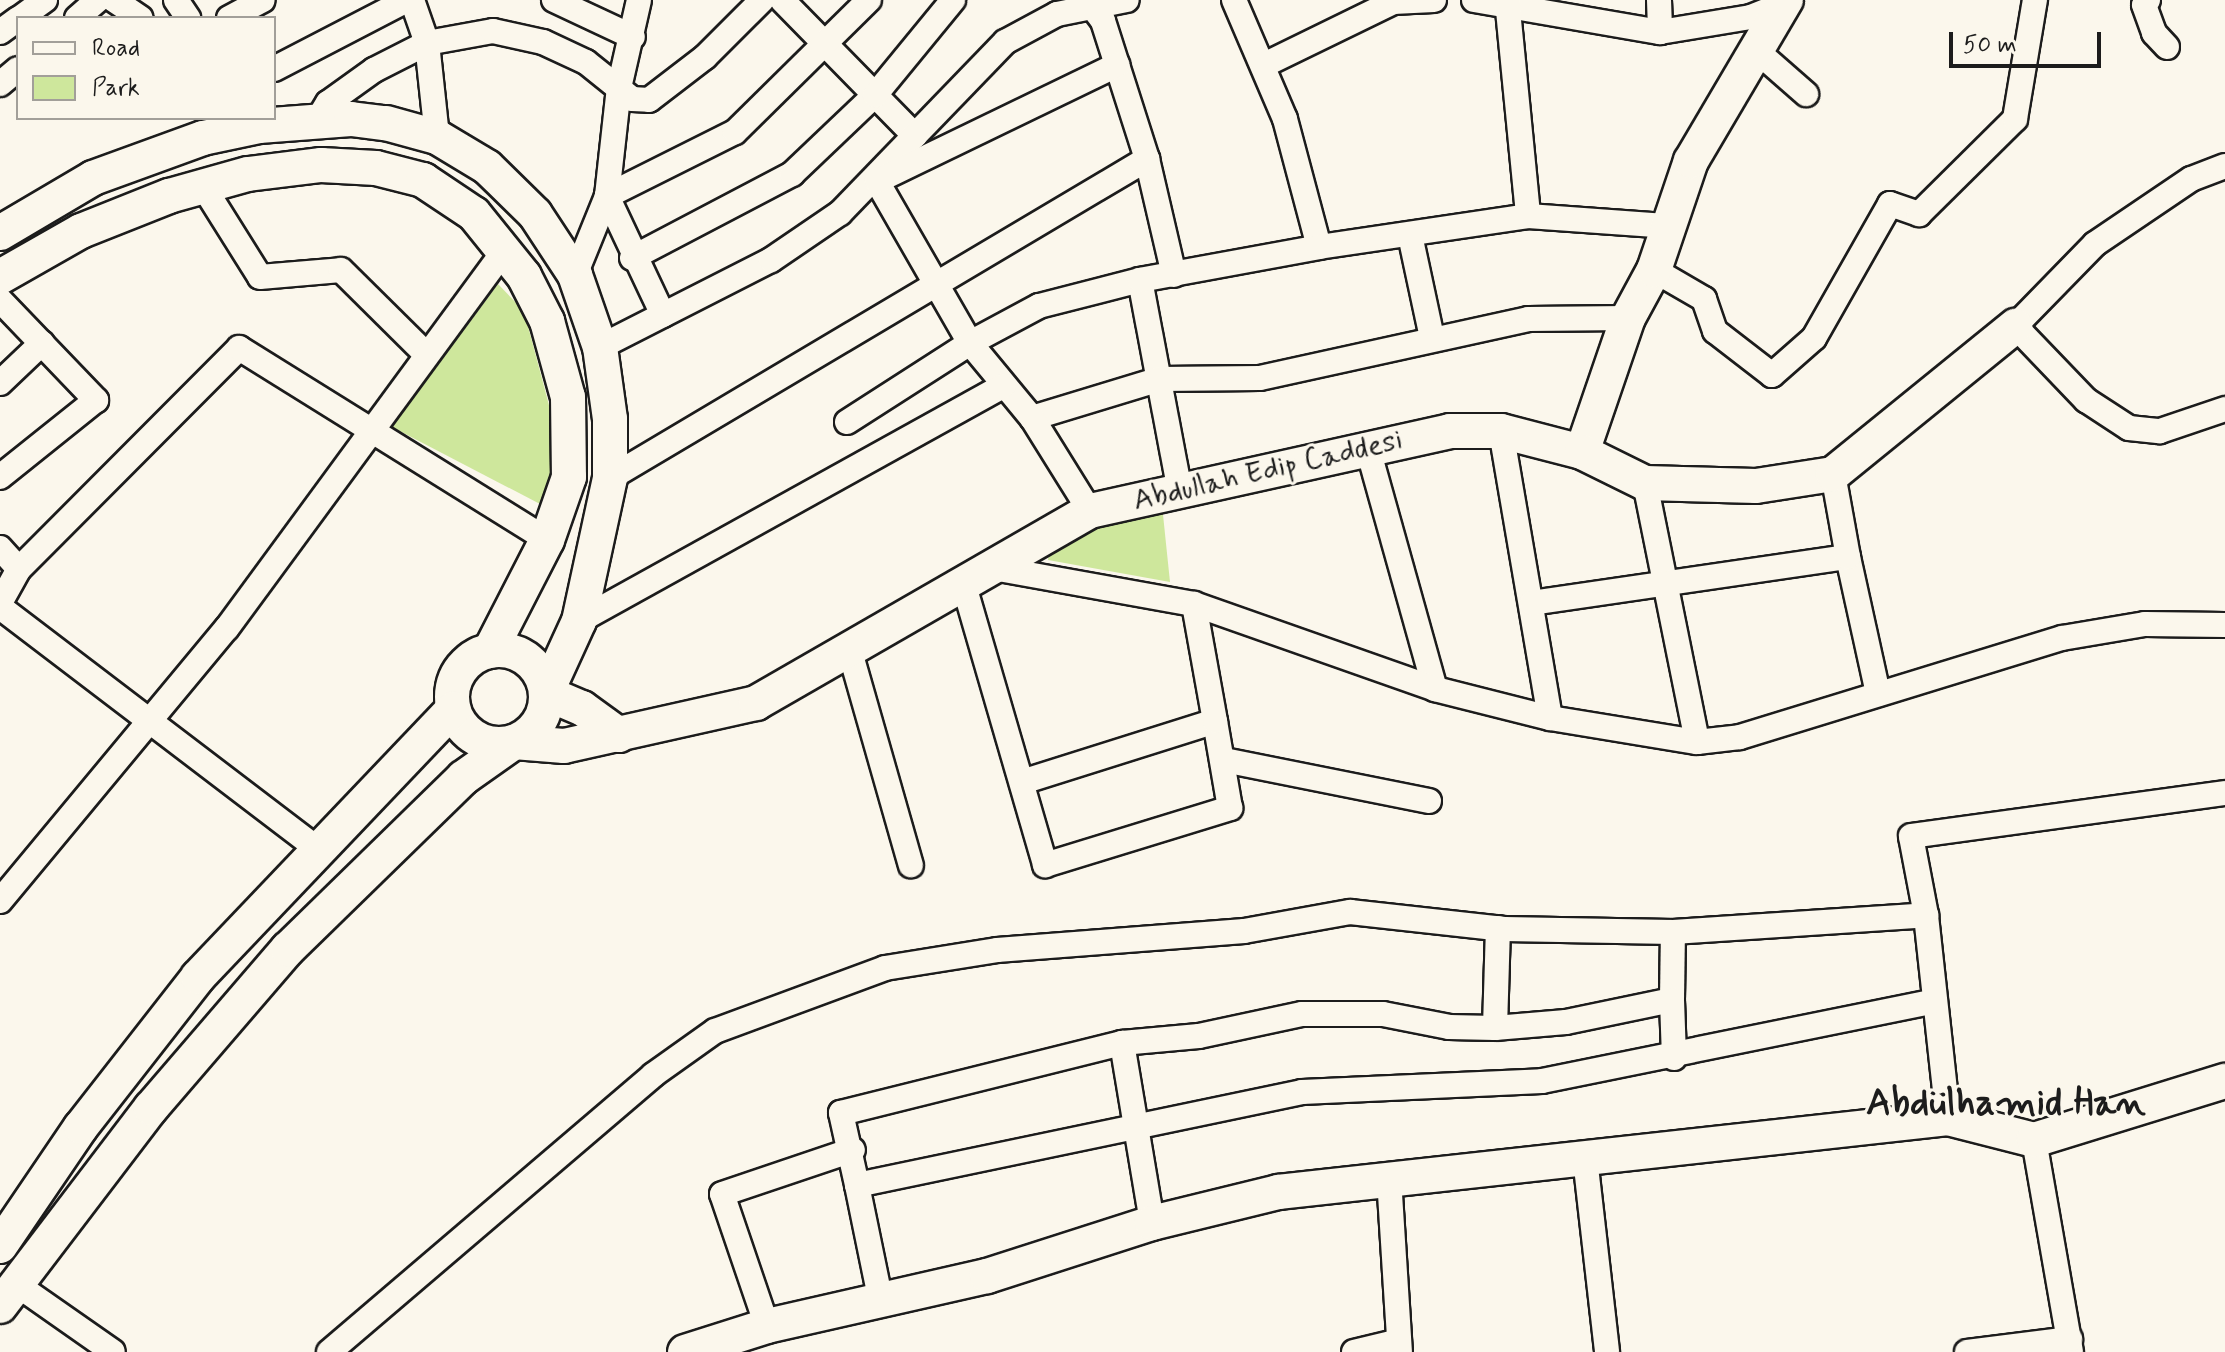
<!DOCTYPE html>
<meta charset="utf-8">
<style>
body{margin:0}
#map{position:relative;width:2225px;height:1352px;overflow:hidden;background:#fbf7ec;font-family:Mynerve,sans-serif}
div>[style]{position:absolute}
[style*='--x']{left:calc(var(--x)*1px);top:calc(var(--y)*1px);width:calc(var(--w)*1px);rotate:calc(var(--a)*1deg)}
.green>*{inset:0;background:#cee79c}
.roads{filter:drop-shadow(2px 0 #1c1c1c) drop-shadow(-2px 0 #1c1c1c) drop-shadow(0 2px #1c1c1c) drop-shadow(0 -2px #1c1c1c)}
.street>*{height:24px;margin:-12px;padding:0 12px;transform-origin:12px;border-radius:12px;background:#fbf7ec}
.secondary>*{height:34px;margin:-17px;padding:0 17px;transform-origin:17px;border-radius:17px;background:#fbf7ec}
.secondary>.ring{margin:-17px;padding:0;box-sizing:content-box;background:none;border:34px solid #fbf7ec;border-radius:50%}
span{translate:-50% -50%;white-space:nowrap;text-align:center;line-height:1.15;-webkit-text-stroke:6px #fbf7ec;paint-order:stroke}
.street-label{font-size:30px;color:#1c1c1c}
.district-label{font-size:38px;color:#1c1c1c;font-weight:700}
.legend{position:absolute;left:16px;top:16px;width:260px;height:104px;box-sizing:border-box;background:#fbf7ec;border:2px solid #a29f99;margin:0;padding:10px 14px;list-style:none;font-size:24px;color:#1c1c1c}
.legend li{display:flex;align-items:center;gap:16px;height:40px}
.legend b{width:40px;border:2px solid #a29f99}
.scale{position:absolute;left:1949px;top:32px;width:152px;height:36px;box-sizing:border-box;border:4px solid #1c1c1c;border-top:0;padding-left:10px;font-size:24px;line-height:28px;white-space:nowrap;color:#1c1c1c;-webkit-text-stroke:6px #fbf7ec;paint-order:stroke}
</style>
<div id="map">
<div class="green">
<div style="clip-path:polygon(498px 284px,524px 311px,554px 424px,552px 487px,540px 504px,392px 427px)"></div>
<div style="clip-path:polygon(1162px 505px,1170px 582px,1048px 560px,1050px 547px,1091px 523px)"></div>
</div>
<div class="roads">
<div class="street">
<div style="--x:114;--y:0;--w:32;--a:34"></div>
<div style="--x:176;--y:0;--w:22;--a:56"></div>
<div style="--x:412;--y:0;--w:46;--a:70.8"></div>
<div style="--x:427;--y:43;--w:95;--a:83.9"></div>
<div style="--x:554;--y:0;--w:87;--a:25.1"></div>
<div style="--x:782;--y:0;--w:190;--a:45.6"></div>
<div style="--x:1234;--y:0;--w:129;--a:66.8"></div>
<div style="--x:1285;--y:119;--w:132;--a:75.1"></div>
<div style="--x:1474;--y:0;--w:189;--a:9.8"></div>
<div style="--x:1660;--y:32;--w:92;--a:-9.4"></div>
<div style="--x:1751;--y:17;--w:40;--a:-22"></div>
<div style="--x:1507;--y:0;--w:217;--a:84.4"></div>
<div style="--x:1659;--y:0;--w:32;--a:88"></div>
<div style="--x:2148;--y:0;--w:6;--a:129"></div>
<div style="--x:2144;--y:5;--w:30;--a:70"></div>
<div style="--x:2154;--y:33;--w:19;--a:47"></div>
<div style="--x:1091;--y:5;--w:20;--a:53"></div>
<div style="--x:1103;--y:21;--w:145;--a:72.3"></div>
<div style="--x:1147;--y:159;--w:119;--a:76.9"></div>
<div style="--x:20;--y:18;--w:31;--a:-36"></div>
<div style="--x:77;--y:18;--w:28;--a:-41"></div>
<div style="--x:229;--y:18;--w:38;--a:-28"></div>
<div style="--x:0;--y:32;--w:22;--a:-36"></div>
<div style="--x:1758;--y:52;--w:64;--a:41.2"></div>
<div style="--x:1264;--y:65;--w:144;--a:-26"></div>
<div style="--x:1393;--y:2;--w:41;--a:-2.8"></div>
<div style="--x:274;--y:69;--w:150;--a:-27.4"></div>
<div style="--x:0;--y:84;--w:23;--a:-40"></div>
<div style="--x:317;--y:121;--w:21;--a:-59"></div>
<div style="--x:328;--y:103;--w:57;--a:-35.7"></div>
<div style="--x:374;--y:70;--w:59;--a:-27"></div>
<div style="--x:427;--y:43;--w:67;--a:-10.3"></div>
<div style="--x:493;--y:31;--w:51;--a:12.4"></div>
<div style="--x:543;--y:42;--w:47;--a:24.9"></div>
<div style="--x:586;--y:62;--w:59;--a:38.8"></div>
<div style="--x:632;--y:99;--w:17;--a:3"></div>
<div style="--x:649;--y:100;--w:71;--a:-37.5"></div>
<div style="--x:705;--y:57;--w:81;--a:-45"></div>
<div style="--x:2225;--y:166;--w:36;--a:159"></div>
<div style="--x:2191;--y:179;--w:116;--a:145.9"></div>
<div style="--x:2095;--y:244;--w:115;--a:134.3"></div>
<div style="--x:2015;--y:326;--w:103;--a:46.2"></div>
<div style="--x:2086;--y:400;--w:51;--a:33.1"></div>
<div style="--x:2129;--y:428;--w:31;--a:6"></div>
<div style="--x:2160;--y:431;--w:69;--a:-18.7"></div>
<div style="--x:203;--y:186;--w:107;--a:57.9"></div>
<div style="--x:260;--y:277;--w:81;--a:-4.9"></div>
<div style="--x:341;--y:270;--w:120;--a:44.7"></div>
<div style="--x:1410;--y:235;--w:105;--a:77.9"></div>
<div style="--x:632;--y:258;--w:181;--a:-27.7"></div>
<div style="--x:792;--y:174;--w:115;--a:-43.6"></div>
<div style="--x:875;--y:95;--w:123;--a:-50.6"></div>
<div style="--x:1654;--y:270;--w:58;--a:30.1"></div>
<div style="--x:1704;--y:299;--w:34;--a:71"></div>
<div style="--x:1715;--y:331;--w:72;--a:37.7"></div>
<div style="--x:1772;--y:375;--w:56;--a:-41.4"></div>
<div style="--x:1814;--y:338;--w:154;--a:-60.4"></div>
<div style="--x:1890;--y:204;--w:31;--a:19"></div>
<div style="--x:1919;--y:214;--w:135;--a:-44.7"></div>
<div style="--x:2015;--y:119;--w:121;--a:-80.5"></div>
<div style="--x:575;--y:275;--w:85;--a:-67.9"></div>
<div style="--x:607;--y:196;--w:109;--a:-83.7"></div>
<div style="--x:619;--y:88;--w:90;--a:-77.2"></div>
<div style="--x:1140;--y:280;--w:216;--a:79.3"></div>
<div style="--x:0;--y:300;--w:139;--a:46.2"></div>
<div style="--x:96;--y:400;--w:123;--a:141.3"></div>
<div style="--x:663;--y:315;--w:132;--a:-115.2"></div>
<div style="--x:607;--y:196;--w:143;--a:-26.6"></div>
<div style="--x:735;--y:132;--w:188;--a:-44.6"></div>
<div style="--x:600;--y:347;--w:192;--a:-27"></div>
<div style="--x:771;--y:260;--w:83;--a:-34.3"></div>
<div style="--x:840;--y:213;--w:238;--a:-46"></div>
<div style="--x:1005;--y:42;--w:59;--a:-28.3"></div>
<div style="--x:1057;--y:14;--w:71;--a:-11.3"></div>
<div style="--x:0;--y:383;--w:58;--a:-43.6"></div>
<div style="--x:1032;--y:418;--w:134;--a:-16.9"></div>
<div style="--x:1160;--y:379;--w:100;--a:-0.6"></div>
<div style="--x:1260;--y:378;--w:274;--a:-12.4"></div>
<div style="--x:1528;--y:319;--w:100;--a:-0.6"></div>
<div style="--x:847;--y:422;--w:146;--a:-32.7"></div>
<div style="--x:970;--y:343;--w:187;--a:-119.9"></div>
<div style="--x:877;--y:181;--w:267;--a:-25.8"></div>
<div style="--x:1501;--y:431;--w:291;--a:80.3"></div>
<div style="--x:1368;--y:449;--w:249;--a:74.4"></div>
<div style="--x:610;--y:478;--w:625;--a:-30.71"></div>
<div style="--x:1645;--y:483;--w:264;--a:78.6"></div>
<div style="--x:1090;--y:511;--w:110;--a:-121.9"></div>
<div style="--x:1032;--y:418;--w:97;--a:-129.6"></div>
<div style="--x:970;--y:343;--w:78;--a:-28.2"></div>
<div style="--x:1039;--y:306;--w:104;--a:-14.4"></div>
<div style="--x:1140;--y:280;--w:182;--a:-10.4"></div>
<div style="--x:1319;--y:247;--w:211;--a:-8.4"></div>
<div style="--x:1528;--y:216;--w:138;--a:4.1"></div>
<div style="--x:0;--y:548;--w:28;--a:48"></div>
<div style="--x:1848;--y:557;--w:140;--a:77.6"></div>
<div style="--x:988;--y:567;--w:209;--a:10.2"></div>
<div style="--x:1194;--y:604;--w:256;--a:19.4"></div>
<div style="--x:1435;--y:689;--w:119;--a:14.2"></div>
<div style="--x:1550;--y:718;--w:149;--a:9.3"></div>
<div style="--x:1697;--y:742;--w:43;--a:-6.6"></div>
<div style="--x:1740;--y:737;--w:337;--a:-17.1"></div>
<div style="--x:2062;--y:638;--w:84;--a:-9.6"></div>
<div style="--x:2145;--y:624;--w:80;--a:0.7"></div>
<div style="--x:963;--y:582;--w:295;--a:73.8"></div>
<div style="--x:1045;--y:865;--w:194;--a:-17.1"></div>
<div style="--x:1230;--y:808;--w:88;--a:-99.8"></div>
<div style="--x:0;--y:603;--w:39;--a:-61"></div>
<div style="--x:19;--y:569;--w:312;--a:-45.1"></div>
<div style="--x:239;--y:348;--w:363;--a:31.9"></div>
<div style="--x:1532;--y:603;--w:319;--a:-8.3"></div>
<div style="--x:1848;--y:557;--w:84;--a:-100.2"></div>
<div style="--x:0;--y:607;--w:401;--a:37.3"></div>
<div style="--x:579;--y:621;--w:485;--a:-29"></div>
<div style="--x:849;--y:648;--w:226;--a:74.1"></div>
<div style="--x:1224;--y:760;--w:209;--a:11.3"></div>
<div style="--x:1022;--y:782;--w:202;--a:-17.5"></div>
<div style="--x:1215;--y:721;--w:119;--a:-100.2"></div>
<div style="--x:0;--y:901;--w:355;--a:-50.3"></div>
<div style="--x:227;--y:628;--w:470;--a:-53.7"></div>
<div style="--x:1672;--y:1000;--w:68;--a:-89.2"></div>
<div style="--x:1495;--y:1028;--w:100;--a:-88.3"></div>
<div style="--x:1122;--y:1043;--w:182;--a:80.5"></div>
<div style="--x:1948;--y:1118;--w:204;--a:-96.2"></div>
<div style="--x:1926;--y:915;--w:80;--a:-100.8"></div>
<div style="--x:1911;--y:836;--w:317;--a:-7.8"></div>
<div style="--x:2034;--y:1140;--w:215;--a:80.1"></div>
<div style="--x:1585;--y:1158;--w:195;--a:83.5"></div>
<div style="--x:1389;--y:1178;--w:174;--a:86.4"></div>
<div style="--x:857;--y:1185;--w:74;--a:-102.5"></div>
<div style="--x:841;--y:1113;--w:290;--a:-14"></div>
<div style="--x:1122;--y:1043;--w:77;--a:-5.2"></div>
<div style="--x:1199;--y:1036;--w:105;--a:-12.1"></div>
<div style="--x:1302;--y:1014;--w:81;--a:0"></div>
<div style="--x:1383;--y:1014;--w:67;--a:11.1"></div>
<div style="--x:1449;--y:1027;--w:46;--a:1.2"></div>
<div style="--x:1495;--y:1028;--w:71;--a:-4.8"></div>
<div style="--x:1566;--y:1022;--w:108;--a:-11.7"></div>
<div style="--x:1672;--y:1000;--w:58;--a:88"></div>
<div style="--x:16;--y:1284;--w:118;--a:35"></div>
<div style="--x:881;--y:1302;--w:119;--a:-101.6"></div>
<div style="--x:857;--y:1185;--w:455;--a:-11.8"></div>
<div style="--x:1302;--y:1092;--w:240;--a:-2.6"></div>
<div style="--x:1542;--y:1081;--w:398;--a:-11.5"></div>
<div style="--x:767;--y:1326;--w:139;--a:-108.8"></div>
<div style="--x:722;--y:1194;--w:138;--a:-18.6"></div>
<div style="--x:329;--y:1352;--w:426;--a:-40.5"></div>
<div style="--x:653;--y:1075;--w:76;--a:-35.4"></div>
<div style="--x:715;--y:1031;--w:181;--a:-20.3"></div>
<div style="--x:885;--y:968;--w:113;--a:-9.1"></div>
<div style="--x:997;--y:950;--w:248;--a:-4.4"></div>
<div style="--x:1244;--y:931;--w:108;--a:-10.2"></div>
<div style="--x:1350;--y:912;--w:155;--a:6.3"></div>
<div style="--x:1504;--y:929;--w:169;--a:1"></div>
<div style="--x:1673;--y:932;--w:254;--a:-3.8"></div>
<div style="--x:1354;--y:1352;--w:46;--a:-13.7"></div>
<div style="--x:1967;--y:1352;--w:104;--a:-7.2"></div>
</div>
<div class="secondary">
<div style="--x:0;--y:233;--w:108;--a:-30.6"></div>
<div style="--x:93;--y:178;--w:117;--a:-20"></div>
<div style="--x:203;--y:138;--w:57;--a:-12.1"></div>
<div style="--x:259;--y:126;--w:92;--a:-4.4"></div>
<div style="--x:351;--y:119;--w:35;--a:7"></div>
<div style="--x:386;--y:123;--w:53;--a:15.4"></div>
<div style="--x:437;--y:137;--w:58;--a:31"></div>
<div style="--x:487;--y:167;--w:67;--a:44.4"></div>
<div style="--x:535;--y:214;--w:73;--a:56.7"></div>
<div style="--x:575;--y:275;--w:76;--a:70.9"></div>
<div style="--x:600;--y:347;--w:73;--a:82.1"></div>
<div style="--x:610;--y:419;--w:59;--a:90"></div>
<div style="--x:610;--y:478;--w:146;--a:102.2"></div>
<div style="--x:579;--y:621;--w:79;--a:114.6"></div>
<div style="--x:546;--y:693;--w:39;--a:23"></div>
<div style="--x:582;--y:708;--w:46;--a:36.1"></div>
<div style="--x:0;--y:277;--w:93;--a:-29.6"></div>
<div style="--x:81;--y:231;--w:95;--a:-21.7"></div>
<div style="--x:169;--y:196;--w:82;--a:-15.6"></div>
<div style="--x:248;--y:174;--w:74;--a:-7"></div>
<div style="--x:321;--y:165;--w:55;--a:3.1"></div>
<div style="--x:376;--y:168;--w:49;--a:14.3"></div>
<div style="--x:423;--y:180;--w:61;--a:33.7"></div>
<div style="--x:474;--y:214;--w:80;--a:51.1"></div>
<div style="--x:524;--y:276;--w:51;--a:62.9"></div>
<div style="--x:547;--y:321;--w:79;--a:74.6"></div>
<div style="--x:568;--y:397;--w:80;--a:89.3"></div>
<div style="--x:569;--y:477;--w:67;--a:109.2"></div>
<div style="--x:547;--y:540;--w:125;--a:117.2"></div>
<div style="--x:1582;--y:452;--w:142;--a:-71.1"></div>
<div style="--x:1628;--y:318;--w:55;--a:-61.6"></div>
<div style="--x:1654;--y:270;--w:115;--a:-71.3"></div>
<div style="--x:1691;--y:161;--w:187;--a:-59.5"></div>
<div class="ring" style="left:452px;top:650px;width:60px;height:60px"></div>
<div style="--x:0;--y:1246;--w:144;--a:-55.8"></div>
<div style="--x:81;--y:1127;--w:190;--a:-52"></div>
<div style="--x:198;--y:977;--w:370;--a:-46.4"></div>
<div style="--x:0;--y:1306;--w:249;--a:-52.7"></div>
<div style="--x:151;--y:1108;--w:210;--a:-49.3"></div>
<div style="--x:288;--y:949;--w:245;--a:-44.3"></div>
<div style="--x:463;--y:778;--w:62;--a:-35.2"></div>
<div style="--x:514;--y:742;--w:50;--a:4.6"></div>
<div style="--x:564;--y:746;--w:197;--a:-12.6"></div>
<div style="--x:756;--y:703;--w:385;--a:-29.9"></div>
<div style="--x:1090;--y:511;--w:369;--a:-12.5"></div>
<div style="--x:1450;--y:431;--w:51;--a:0"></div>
<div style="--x:1501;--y:431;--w:84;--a:14.5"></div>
<div style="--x:1582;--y:452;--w:70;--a:26.2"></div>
<div style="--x:1645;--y:483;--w:111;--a:1.5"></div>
<div style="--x:1756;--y:486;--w:78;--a:-8.9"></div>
<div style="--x:1833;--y:474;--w:235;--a:-39.1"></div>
<div style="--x:685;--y:1352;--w:86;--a:-17.6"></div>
<div style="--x:767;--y:1326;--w:226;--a:-12.8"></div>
<div style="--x:987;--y:1276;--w:173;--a:-17.8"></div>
<div style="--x:1152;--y:1223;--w:130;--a:-13.8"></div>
<div style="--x:1278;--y:1192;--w:674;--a:-6.3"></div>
<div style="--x:1948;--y:1118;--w:89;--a:14.3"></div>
<div style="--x:2034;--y:1140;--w:200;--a:-17.2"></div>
</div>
</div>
<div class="street-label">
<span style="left:1268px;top:471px;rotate:-13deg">Abdullah Edip Caddesi</span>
</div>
<div class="district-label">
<span style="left:2006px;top:1104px">Abdülhamid Han</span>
</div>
<ul class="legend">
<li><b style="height:10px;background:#fbf7ec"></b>Road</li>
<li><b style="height:22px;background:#cee79c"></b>Park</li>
</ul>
<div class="scale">50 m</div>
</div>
